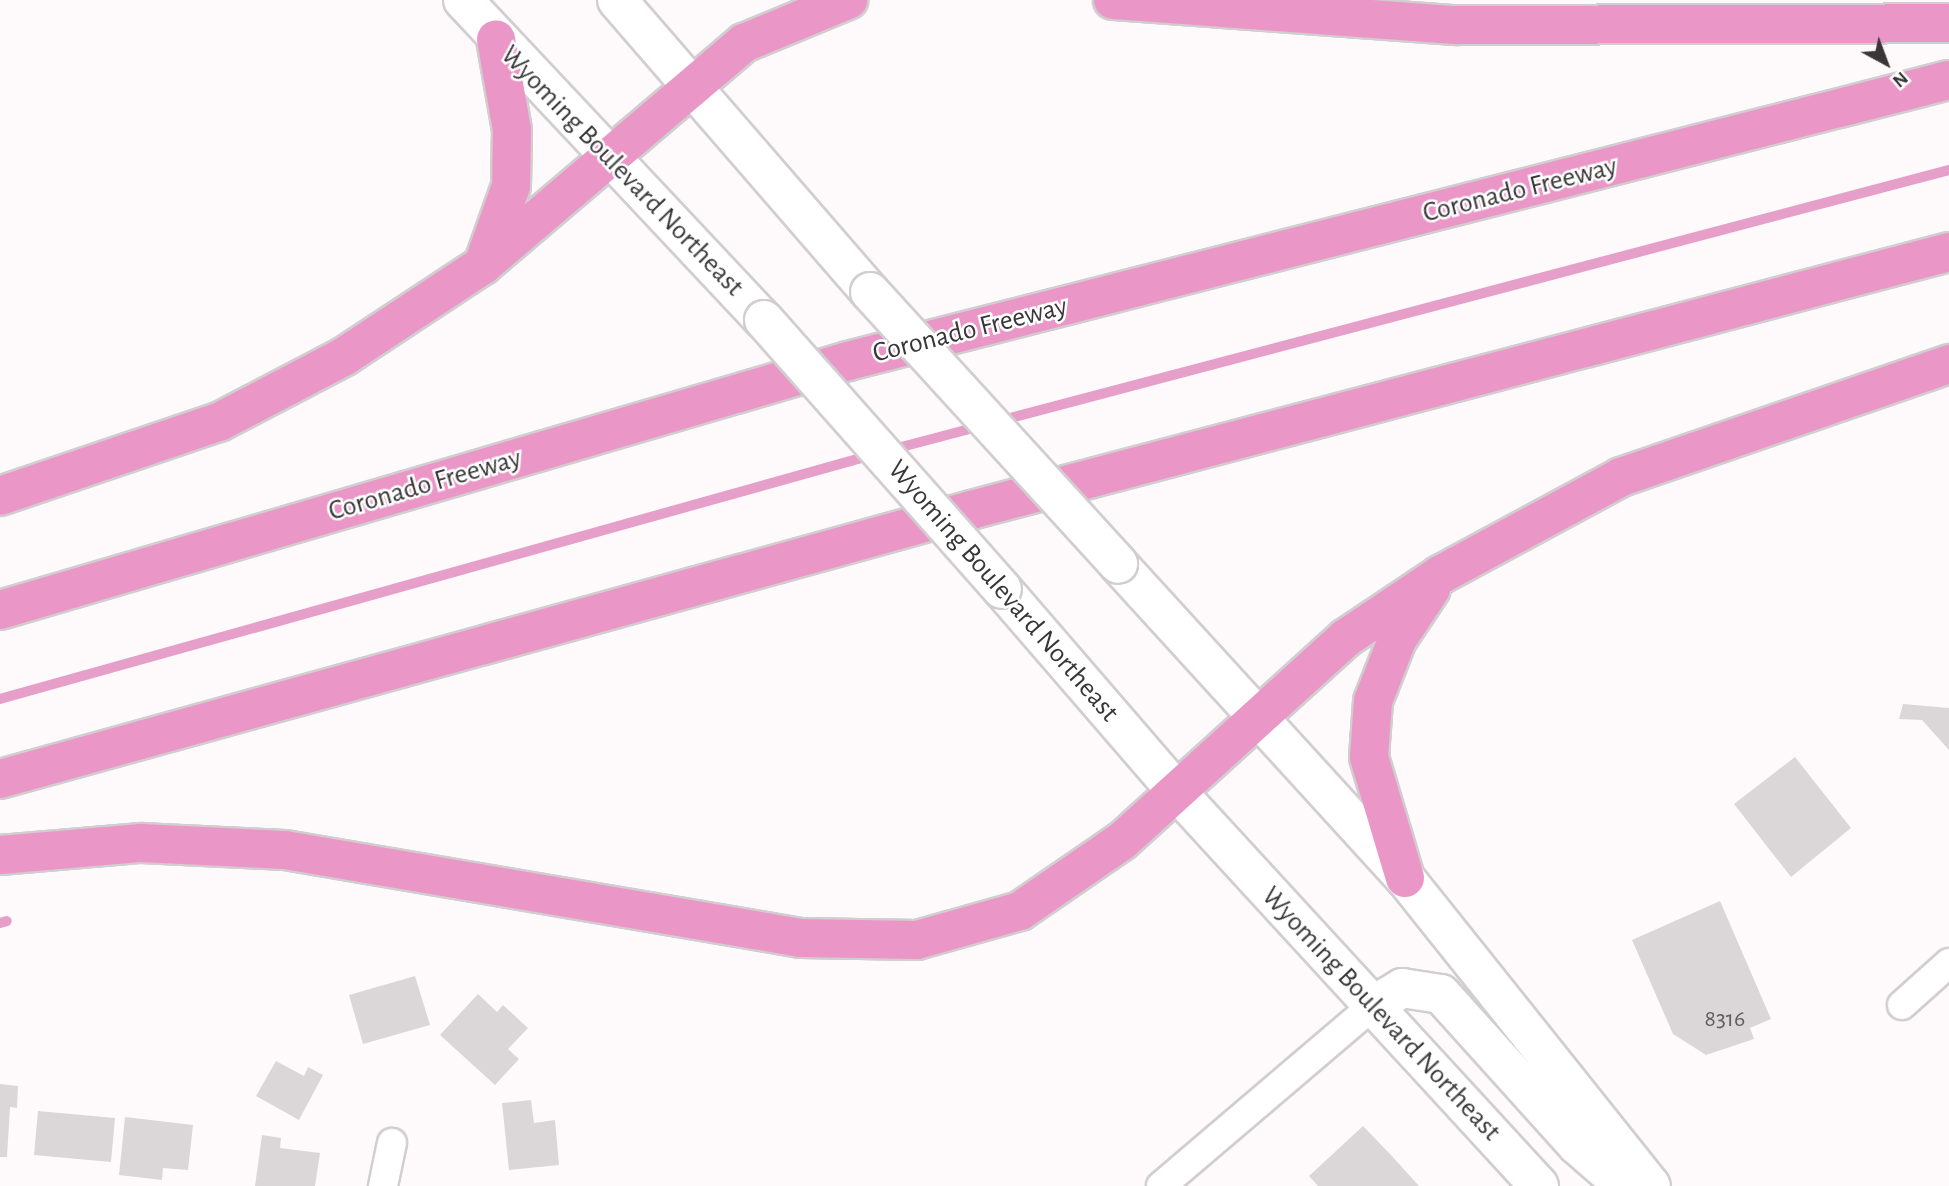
<!DOCTYPE html>
<style>
body{margin:0}
#map{position:relative;width:1949px;height:1186px;overflow:hidden;background:#fefafc;font-family:"Alegreya Sans",sans-serif}
div>[style]{position:absolute}
[style*='--x']{left:calc(var(--x)*1px);top:calc(var(--y)*1px);width:calc(var(--w)*1px);rotate:calc(var(--a)*1deg)}
.stream>*{height:10px;margin:-5px;padding:0 5px;transform-origin:5px;border-radius:5px;background:#e69fc8}
.building>*{inset:0;background:#dbd7d9}
.roads{filter:drop-shadow(2px 0 #d2ced0) drop-shadow(-2px 0 #d2ced0) drop-shadow(0 2px #d2ced0) drop-shadow(0 -2px #d2ced0)}
.minor>*{height:28px;margin:-14px;padding:0 14px;transform-origin:14px;border-radius:14px;background:#fff}
.secondary>*{height:38px;margin:-19px;padding:0 19px;transform-origin:19px;border-radius:19px;background:#fff}
.motorway>*{height:38px;margin:-19px;padding:0 19px;transform-origin:19px;border-radius:19px;background:#ea97c8}
.bridges{filter:drop-shadow(2px 0 #d2ced0) drop-shadow(-2px 0 #d2ced0) drop-shadow(0 2px #d2ced0) drop-shadow(0 -2px #d2ced0)}
.secondary-bridge>*{height:38px;margin:-19px;padding:0 19px;transform-origin:19px;border-radius:19px;background:#fff}
span{translate:-50% -50%;white-space:nowrap;text-align:center;line-height:1.15;-webkit-text-stroke:5px #fff;paint-order:stroke}
.number-label{font-size:24px;color:#615e60}
.number-label span{-webkit-text-stroke-width:0}
.street-label{font-size:28px;color:#383637}
.north{position:absolute;left:1851px;top:28px;width:70px;height:70px;-webkit-text-stroke:5px #fff;paint-order:stroke;rotate:139deg;font-size:19px;font-weight:700;line-height:28px;text-align:center;color:#383637}
.north::after{content:'';display:block;margin:auto;width:24px;height:32px;background:#383637;clip-path:polygon(50% 0,100% 100%,50% 72%,0 100%)}
</style>
<div id="map">
<div class="stream">
<div style="--x:999;--y:421;--w:983;--a:-14.8"></div>
<div style="--x:890;--y:450;--w:94;--a:-14.8"></div>
<div style="--x:0;--y:699;--w:905;--a:-15.63"></div>
<div style="--x:0;--y:923;--w:7;--a:-16"></div>
</div>
<div class="building">
<div style="clip-path:polygon(1903px 704px,1949px 708px,1949px 750px,1922px 720px,1899px 719px)"></div>
<div style="clip-path:polygon(1795px 757px,1851px 828px,1791px 877px,1734px 804px)"></div>
<div style="clip-path:polygon(1720px 901px,1771px 1019px,1750px 1028px,1754px 1039px,1706px 1055px,1673px 1034px,1632px 940px)"></div>
<div style="clip-path:polygon(415px 976px,430px 1025px,363px 1044px,349px 995px)"></div>
<div style="clip-path:polygon(478px 994px,497px 1012px,503px 1005px,528px 1028px,508px 1049px,519px 1059px,495px 1085px,440px 1035px)"></div>
<div style="clip-path:polygon(276px 1061px,304px 1076px,308px 1067px,323px 1075px,299px 1120px,256px 1096px)"></div>
<div style="clip-path:polygon(0 1084px,18px 1086px,17px 1108px,10px 1107px,7px 1157px,0 1157px)"></div>
<div style="clip-path:polygon(531px 1100px,534px 1123px,555px 1120px,559px 1165px,509px 1170px,502px 1103px)"></div>
<div style="clip-path:polygon(38px 1111px,115px 1118px,111px 1162px,34px 1155px)"></div>
<div style="clip-path:polygon(125px 1117px,193px 1125px,188px 1170px,163px 1168px,162px 1180px,119px 1175px)"></div>
<div style="clip-path:polygon(1363px 1126px,1390px 1154px,1419px 1186px,1318px 1186px,1309px 1176px)"></div>
<div style="clip-path:polygon(262px 1135px,281px 1138px,280px 1148px,320px 1153px,315px 1186px,255px 1186px)"></div>
</div>
<div class="roads">
<div class="minor">
<div style="--x:1902;--y:1005;--w:63;--a:-41.8"></div>
<div style="--x:383;--y:1186;--w:44;--a:-78.2"></div>
<div style="--x:1161;--y:1186;--w:280;--a:-40.4"></div>
</div>
<div class="secondary">
<div style="--x:463;--y:0;--w:439;--a:46.8"></div>
<div style="--x:617;--y:0;--w:386;--a:49.1"></div>
<div style="--x:1118;--y:564;--w:425;--a:47.6"></div>
<div style="--x:1405;--y:878;--w:394;--a:51.4"></div>
<div style="--x:1002;--y:589;--w:268;--a:49.2"></div>
<div style="--x:1177;--y:792;--w:535;--a:47.42"></div>
<div style="--x:1374;--y:1005;--w:33;--a:-31"></div>
<div style="--x:1402;--y:988;--w:39;--a:9"></div>
<div style="--x:1441;--y:994;--w:203;--a:48"></div>
<div style="--x:1577;--y:1145;--w:62;--a:41.1"></div>
</div>
<div class="motorway">
<div style="--x:1113;--y:0;--w:344;--a:4.2"></div>
<div style="--x:1456;--y:25;--w:493;--a:-0.2"></div>
<div style="--x:483;--y:265;--w:84;--a:-70.5"></div>
<div style="--x:511;--y:186;--w:56;--a:-89"></div>
<div style="--x:512;--y:130;--w:92;--a:-100"></div>
<div style="--x:0;--y:496;--w:231;--a:-18.7"></div>
<div style="--x:219;--y:422;--w:142;--a:-27.6"></div>
<div style="--x:345;--y:356;--w:165;--a:-33.4"></div>
<div style="--x:483;--y:265;--w:343;--a:-40.4"></div>
<div style="--x:744;--y:43;--w:113;--a:-22.5"></div>
<div style="--x:0;--y:610;--w:884;--a:-16.36"></div>
<div style="--x:848;--y:361;--w:1136;--a:-14.32"></div>
<div style="--x:0;--y:779;--w:1008;--a:-15.48"></div>
<div style="--x:971;--y:510;--w:1011;--a:-14.78"></div>
<div style="--x:0;--y:855;--w:142;--a:-4.9"></div>
<div style="--x:141;--y:843;--w:144;--a:2.8"></div>
<div style="--x:285;--y:850;--w:523;--a:9.68"></div>
<div style="--x:801;--y:938;--w:116;--a:1"></div>
<div style="--x:917;--y:940;--w:107;--a:-15.7"></div>
<div style="--x:1020;--y:911;--w:124;--a:-34.5"></div>
<div style="--x:1122;--y:841;--w:302;--a:-42.2"></div>
<div style="--x:1346;--y:638;--w:113;--a:-33.8"></div>
<div style="--x:1440;--y:575;--w:206;--a:-28.4"></div>
<div style="--x:1621;--y:477;--w:347;--a:-19"></div>
<div style="--x:1405;--y:878;--w:126;--a:-106.6"></div>
<div style="--x:1369;--y:757;--w:56;--a:-85.9"></div>
<div style="--x:1373;--y:701;--w:66;--a:-68.5"></div>
<div style="--x:1397;--y:640;--w:61;--a:-56.3"></div>
</div>
</div>
<div class="bridges">
<div class="secondary-bridge">
<div style="--x:870;--y:292;--w:368;--a:47.6"></div>
<div style="--x:764;--y:320;--w:359;--a:48.5"></div>
</div>
</div>
<div class="number-label">
<span style="left:1725px;top:1020px">8316</span>
</div>
<div class="street-label">
<span style="left:622px;top:171px;rotate:46deg">Wyoming Boulevard Northeast</span>
<span style="left:1520px;top:190px;rotate:-14deg">Coronado Freeway</span>
<span style="left:970px;top:330px;rotate:-14deg">Coronado Freeway</span>
<span style="left:425px;top:485px;rotate:-16deg">Coronado Freeway</span>
<span style="left:1003px;top:591px;rotate:49deg">Wyoming Boulevard Northeast</span>
<span style="left:1381px;top:1014px;rotate:47deg">Wyoming Boulevard Northeast</span>
</div>
<div class="north">N</div>
</div>
